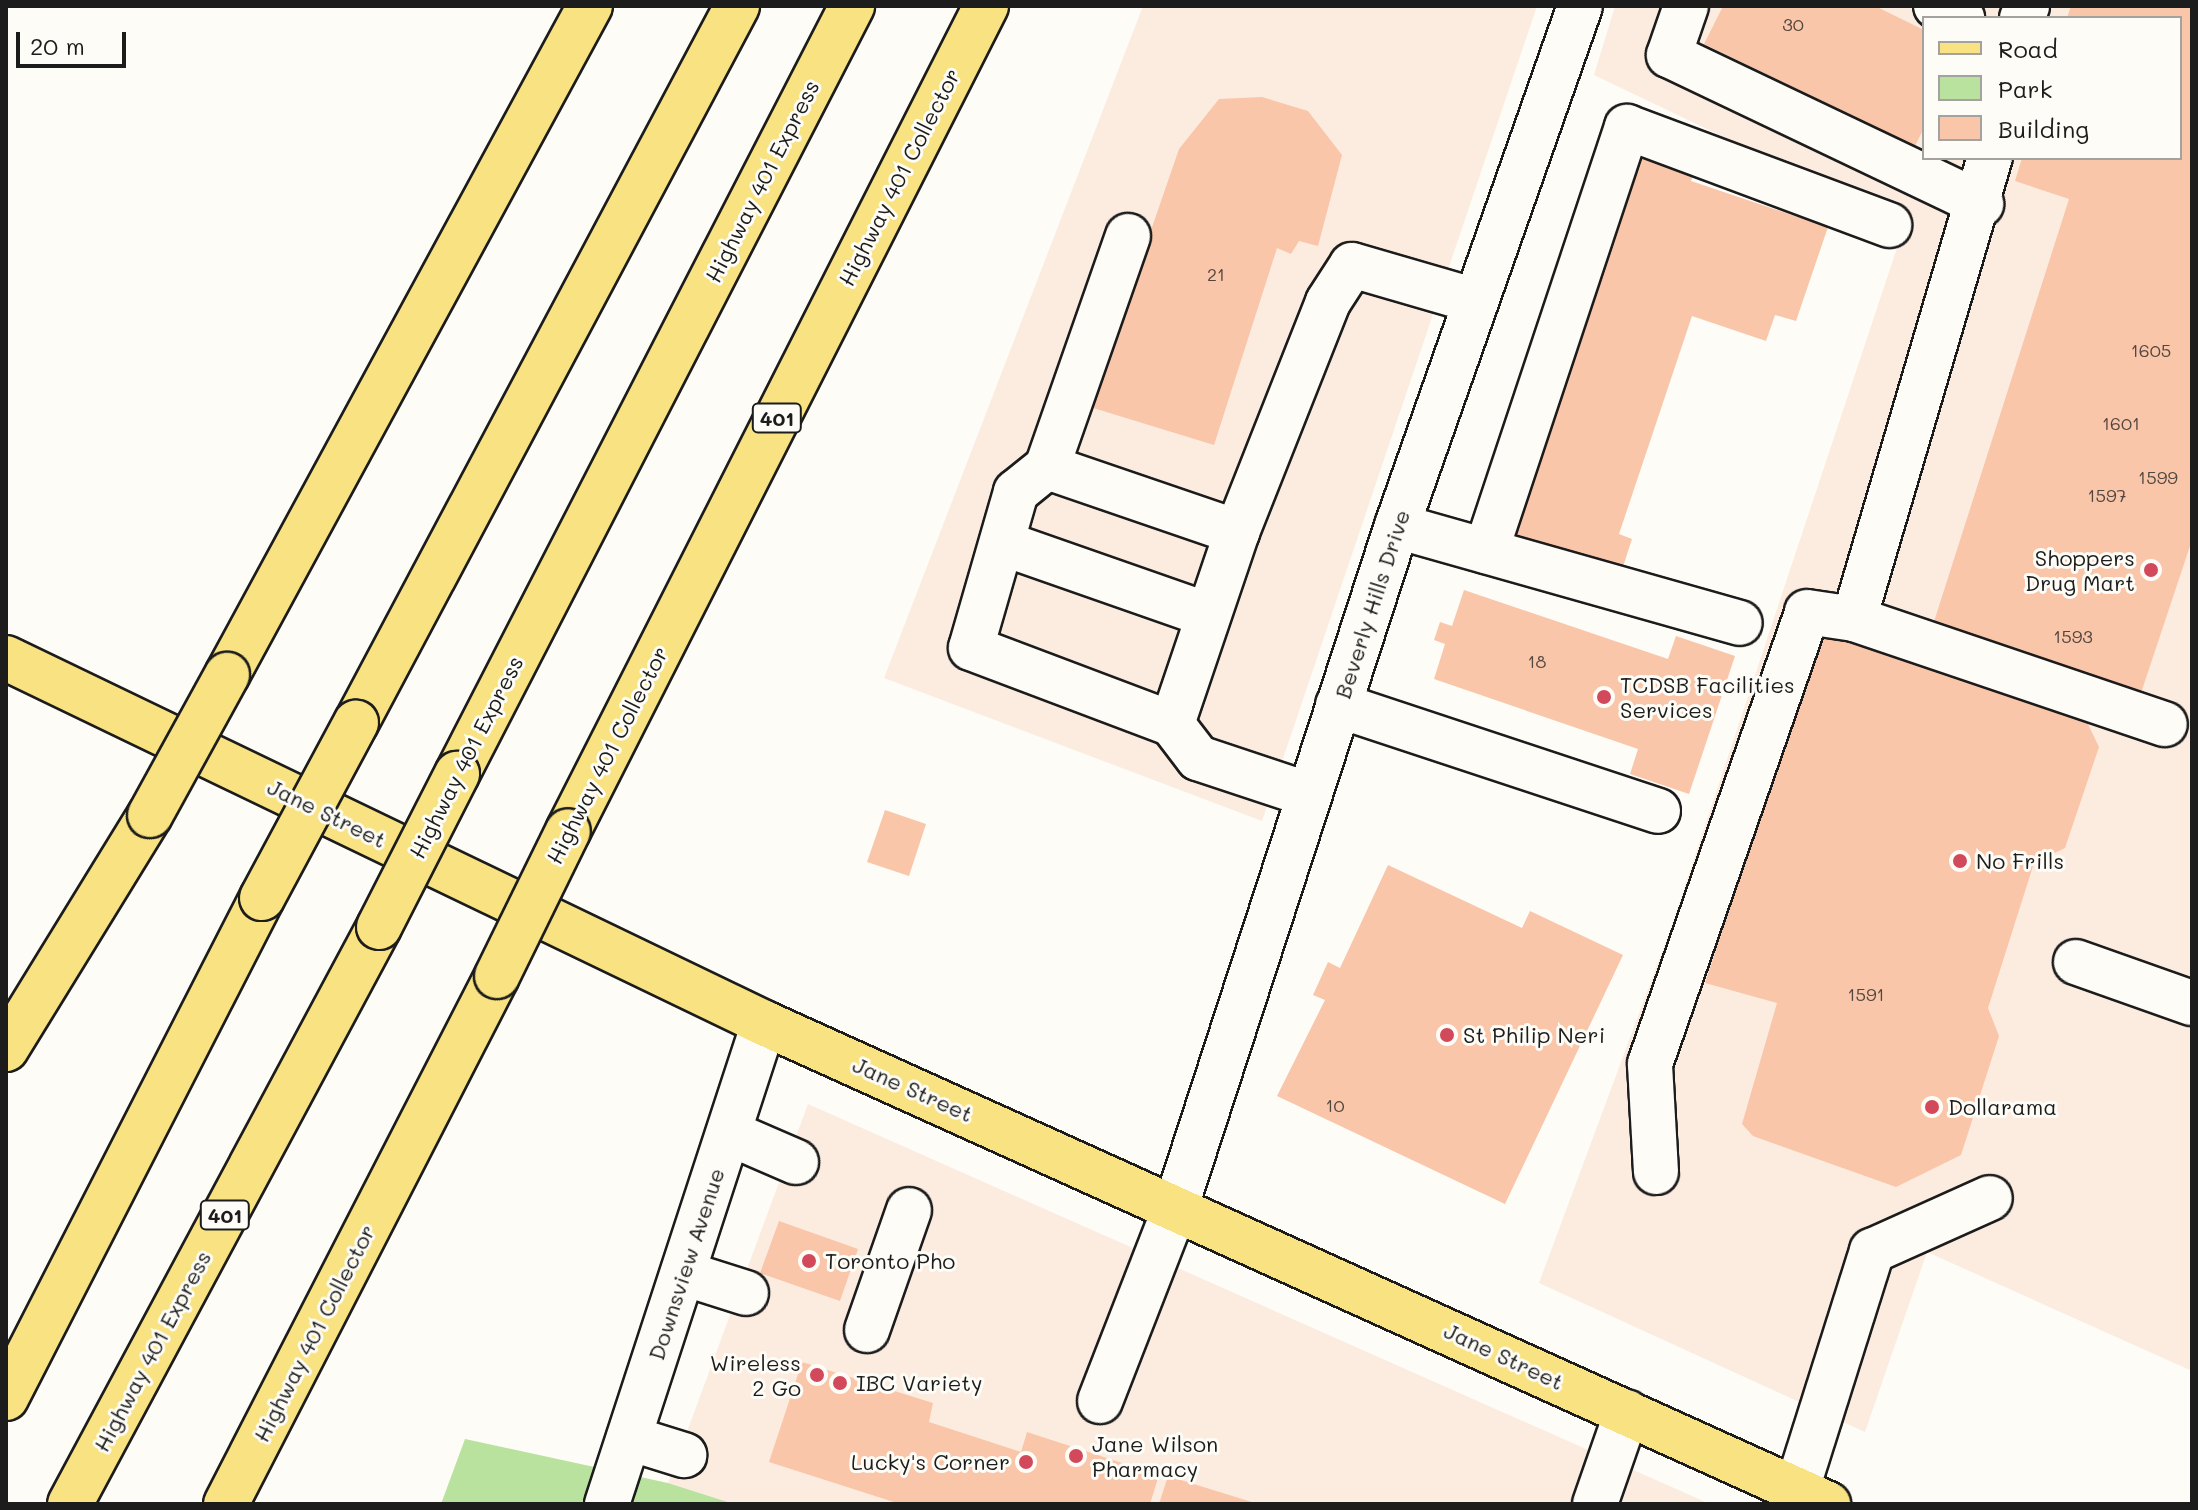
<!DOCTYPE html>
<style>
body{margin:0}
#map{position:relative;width:2198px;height:1510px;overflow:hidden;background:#fdfcf7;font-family:Mali,sans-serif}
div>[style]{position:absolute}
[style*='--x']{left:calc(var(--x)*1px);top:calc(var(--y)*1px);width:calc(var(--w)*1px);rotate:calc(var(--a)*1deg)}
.built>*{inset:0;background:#fcece0}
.green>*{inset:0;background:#b9e29e}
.building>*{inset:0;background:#f9c6a9}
.roads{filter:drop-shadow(2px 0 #1c1c1c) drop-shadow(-2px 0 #1c1c1c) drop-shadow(0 2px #1c1c1c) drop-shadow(0 -2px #1c1c1c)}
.minor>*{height:44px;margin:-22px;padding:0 22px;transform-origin:22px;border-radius:22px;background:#fdfcf7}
.major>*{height:44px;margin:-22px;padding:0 22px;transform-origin:22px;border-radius:22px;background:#f8e281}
.highway>*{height:44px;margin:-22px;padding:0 22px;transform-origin:22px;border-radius:22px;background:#f8e281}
.bridges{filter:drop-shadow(2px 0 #1c1c1c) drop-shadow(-2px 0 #1c1c1c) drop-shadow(0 2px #1c1c1c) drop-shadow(0 -2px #1c1c1c)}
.highway-bridge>*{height:44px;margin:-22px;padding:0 22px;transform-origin:22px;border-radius:22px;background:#f8e281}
.dots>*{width:22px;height:22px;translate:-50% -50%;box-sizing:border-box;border:4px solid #fdfcf7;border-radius:50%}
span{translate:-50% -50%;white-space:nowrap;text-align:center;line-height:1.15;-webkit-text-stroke:6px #fdfcf7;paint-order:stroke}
.number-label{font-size:18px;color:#53463f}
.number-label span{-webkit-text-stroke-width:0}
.shield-label span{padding:2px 6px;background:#fdfcf7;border:2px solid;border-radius:6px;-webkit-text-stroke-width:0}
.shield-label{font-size:20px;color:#1c1c1c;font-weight:700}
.street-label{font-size:22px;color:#1c1c1c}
.poi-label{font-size:22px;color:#1c1c1c}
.right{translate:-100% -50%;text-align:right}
.left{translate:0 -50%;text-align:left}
.frame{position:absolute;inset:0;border:8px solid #1c1c1c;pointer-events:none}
.legend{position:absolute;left:1922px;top:16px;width:260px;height:144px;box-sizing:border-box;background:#fdfcf7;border:2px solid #a3a29f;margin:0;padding:10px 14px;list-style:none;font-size:24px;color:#1c1c1c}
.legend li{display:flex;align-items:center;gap:16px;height:40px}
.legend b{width:40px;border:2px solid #a3a29f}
.scale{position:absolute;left:16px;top:32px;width:110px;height:36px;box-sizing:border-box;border:4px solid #1c1c1c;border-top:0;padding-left:10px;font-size:24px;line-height:28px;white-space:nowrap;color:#1c1c1c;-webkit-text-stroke:6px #fdfcf7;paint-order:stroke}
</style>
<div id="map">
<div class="built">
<div style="clip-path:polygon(1143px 6px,1537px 6px,1262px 821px,884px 678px)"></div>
<div style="clip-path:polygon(evenodd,1615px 6px,2192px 6px,2192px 1371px,1927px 1252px,1865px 1432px,1539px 1283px,1673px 922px,1905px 224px,1594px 75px,1615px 6px,1924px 18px,2180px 18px,2180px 158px,1924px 158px,1924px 18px)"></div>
<div style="clip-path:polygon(808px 1104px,1710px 1504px,734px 1504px,668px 1483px)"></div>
</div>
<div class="green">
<div style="clip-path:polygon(465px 1439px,668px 1483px,734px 1504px,441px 1504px)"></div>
</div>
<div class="building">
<div style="clip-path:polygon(1723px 6px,1875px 6px,1924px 30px,1924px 128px,1915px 146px,1704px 44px)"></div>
<div style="clip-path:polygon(2071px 6px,2192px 6px,2192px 540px,2139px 699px,1931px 631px,2069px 199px,2015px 181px,2022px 158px,2180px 158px,2180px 18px,2067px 18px)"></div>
<div style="clip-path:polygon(1262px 97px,1308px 111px,1342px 155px,1318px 246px,1299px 241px,1291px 254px,1277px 248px,1214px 445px,1090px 407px,1179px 149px,1219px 99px)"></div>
<div style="clip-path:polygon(1639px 152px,1695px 171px,1691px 181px,1828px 227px,1796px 321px,1775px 315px,1766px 341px,1692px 316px,1619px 534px,1632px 539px,1619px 579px,1507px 542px)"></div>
<div style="clip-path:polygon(1464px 590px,1668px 659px,1676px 636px,1735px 656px,1689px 794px,1630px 774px,1638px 749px,1434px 679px,1445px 644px,1434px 640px,1440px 622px,1452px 626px)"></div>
<div style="clip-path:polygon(1821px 631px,2087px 722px,2099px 747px,2065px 848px,2034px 863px,1988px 1008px,1999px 1036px,1961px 1155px,1896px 1187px,1753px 1136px,1742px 1124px,1777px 1003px,1705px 983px)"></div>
<div style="clip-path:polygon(885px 810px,926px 824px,909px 876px,867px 862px)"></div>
<div style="clip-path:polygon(1388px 865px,1522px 928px,1530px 911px,1623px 955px,1505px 1204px,1277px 1096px,1325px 1000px,1313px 995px,1328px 962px,1340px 968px)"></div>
<div style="clip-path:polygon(779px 1221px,858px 1249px,840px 1301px,760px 1273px)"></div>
<div style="clip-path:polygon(802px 1362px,933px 1403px,929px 1422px,1021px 1452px,1027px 1432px,1159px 1475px,1150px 1504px,900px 1504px,769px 1462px)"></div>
<div style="clip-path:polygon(1168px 1476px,1255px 1503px,1255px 1504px,1159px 1504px)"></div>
</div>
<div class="roads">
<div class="minor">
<div style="--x:1686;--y:6;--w:52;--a:109.1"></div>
<div style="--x:1669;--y:55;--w:346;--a:25.5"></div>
<div style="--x:1936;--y:6;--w:29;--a:25"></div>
<div style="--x:2022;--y:18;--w:13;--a:-67"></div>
<div style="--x:1128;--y:236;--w:245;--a:109.3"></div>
<div style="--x:1047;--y:467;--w:201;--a:18.9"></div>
<div style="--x:1237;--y:532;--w:247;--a:-68.4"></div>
<div style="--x:1328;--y:302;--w:44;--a:-57"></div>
<div style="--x:1352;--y:265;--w:129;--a:16.2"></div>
<div style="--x:1047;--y:467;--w:40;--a:141"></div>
<div style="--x:1016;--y:492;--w:162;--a:106.1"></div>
<div style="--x:971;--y:648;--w:215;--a:20.7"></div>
<div style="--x:1172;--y:724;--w:203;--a:-71.3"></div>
<div style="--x:1397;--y:526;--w:356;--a:15.8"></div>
<div style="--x:1005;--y:544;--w:215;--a:19.3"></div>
<div style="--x:1486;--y:551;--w:447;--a:-71.6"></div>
<div style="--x:1627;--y:127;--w:280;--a:20.5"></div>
<div style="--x:1854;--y:619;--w:328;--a:18.7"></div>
<div style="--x:1338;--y:705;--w:337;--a:18.3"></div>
<div style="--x:1172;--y:724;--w:43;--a:52.6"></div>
<div style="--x:1198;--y:758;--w:117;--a:18.4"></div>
<div style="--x:2076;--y:962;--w:123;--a:19.5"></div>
<div style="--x:729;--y:1133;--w:73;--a:23.4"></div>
<div style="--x:1656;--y:1172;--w:108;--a:-93.2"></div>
<div style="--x:1650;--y:1064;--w:478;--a:-70.8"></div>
<div style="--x:1807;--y:612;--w:48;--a:8.5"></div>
<div style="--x:1854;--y:619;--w:481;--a:-73.6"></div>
<div style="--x:683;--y:1273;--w:66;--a:17.6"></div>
<div style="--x:867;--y:1330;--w:127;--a:-70.7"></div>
<div style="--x:1100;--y:1401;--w:209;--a:-68.7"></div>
<div style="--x:1176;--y:1206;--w:715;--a:-72"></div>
<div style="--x:1397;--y:526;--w:551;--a:-70.61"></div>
<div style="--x:629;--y:1438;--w:58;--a:17.2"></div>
<div style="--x:1797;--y:1489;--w:250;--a:-72.5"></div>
<div style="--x:1872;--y:1251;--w:129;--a:-24.2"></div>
<div style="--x:607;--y:1504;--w:506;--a:-71.92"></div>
<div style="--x:1595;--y:1504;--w:97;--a:-70.8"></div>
</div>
<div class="major">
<div style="--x:6;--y:658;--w:841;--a:25.71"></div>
<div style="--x:764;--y:1023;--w:1168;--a:24.33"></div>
</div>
<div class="highway">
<div style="--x:227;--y:675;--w:761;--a:-61.52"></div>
<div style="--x:356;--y:723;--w:812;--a:-62.01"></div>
<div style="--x:457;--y:774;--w:864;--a:-62.78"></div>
<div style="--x:568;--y:831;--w:925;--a:-63.13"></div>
<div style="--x:6;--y:1049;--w:275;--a:-58.4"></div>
<div style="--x:6;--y:1398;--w:562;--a:-62.89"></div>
<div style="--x:70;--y:1504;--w:655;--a:-61.83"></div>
<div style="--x:226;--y:1504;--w:593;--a:-62.83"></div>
</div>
</div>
<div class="bridges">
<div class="highway-bridge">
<div style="--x:150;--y:815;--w:160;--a:-61.2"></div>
<div style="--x:262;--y:898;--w:199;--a:-61.8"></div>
<div style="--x:379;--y:927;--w:172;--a:-63"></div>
<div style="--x:497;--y:976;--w:161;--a:-63.9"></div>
</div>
</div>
<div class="dots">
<div style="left:2151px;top:570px;background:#d1495b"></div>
<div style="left:1604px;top:697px;background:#d1495b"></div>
<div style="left:1960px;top:861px;background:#d1495b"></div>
<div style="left:1447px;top:1035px;background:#d1495b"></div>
<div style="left:1932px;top:1107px;background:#d1495b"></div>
<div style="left:809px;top:1261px;background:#d1495b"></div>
<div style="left:817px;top:1375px;background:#d1495b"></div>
<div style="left:840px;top:1383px;background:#d1495b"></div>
<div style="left:1076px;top:1456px;background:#d1495b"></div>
<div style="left:1026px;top:1462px;background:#d1495b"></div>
</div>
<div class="number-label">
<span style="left:1793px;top:24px">30</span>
<span style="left:1216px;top:274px">21</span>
<span style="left:2151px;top:350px">1605</span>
<span style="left:2121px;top:423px">1601</span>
<span style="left:2158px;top:477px">1599</span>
<span style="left:2107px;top:495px">1597</span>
<span style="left:2073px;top:636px">1593</span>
<span style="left:1537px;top:661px">18</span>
<span style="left:1866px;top:994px">1591</span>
<span style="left:1335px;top:1105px">10</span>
</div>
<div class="shield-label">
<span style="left:777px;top:418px">401</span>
<span style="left:225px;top:1215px">401</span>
</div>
<div class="street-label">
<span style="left:899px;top:177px;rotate:-63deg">Highway 401 Collector</span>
<span style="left:762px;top:181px;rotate:-63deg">Highway 401 Express</span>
<span style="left:1372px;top:604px;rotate:-72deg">Beverly Hills Drive</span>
<span style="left:607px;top:755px;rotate:-63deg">Highway 401 Collector</span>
<span style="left:466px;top:757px;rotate:-63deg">Highway 401 Express</span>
<span style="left:327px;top:813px;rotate:26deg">Jane Street</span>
<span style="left:913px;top:1089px;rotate:24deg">Jane Street</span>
<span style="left:686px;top:1264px;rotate:-72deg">Downsview Avenue</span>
<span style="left:314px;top:1333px;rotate:-63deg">Highway 401 Collector</span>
<span style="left:152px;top:1351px;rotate:-62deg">Highway 401 Express</span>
<span style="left:1504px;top:1356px;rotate:25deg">Jane Street</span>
</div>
<div class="poi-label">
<span class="right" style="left:2135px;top:570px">Shoppers<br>Drug Mart</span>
<span class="left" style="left:1620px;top:697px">TCDSB Facilities<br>Services</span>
<span class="left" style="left:1976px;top:861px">No Frills</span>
<span class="left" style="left:1463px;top:1035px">St Philip Neri</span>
<span class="left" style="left:1948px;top:1107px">Dollarama</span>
<span class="left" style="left:825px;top:1261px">Toronto Pho</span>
<span class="right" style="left:801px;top:1375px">Wireless<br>2 Go</span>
<span class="left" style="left:856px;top:1383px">IBC Variety</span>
<span class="left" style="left:1092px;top:1456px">Jane Wilson<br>Pharmacy</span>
<span class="right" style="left:1010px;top:1462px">Lucky's Corner</span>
</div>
<div class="frame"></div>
<ul class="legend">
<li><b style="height:10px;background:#f8e281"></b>Road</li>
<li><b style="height:22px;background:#b9e29e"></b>Park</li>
<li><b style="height:22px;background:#f9c6a9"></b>Building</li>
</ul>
<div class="scale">20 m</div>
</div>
